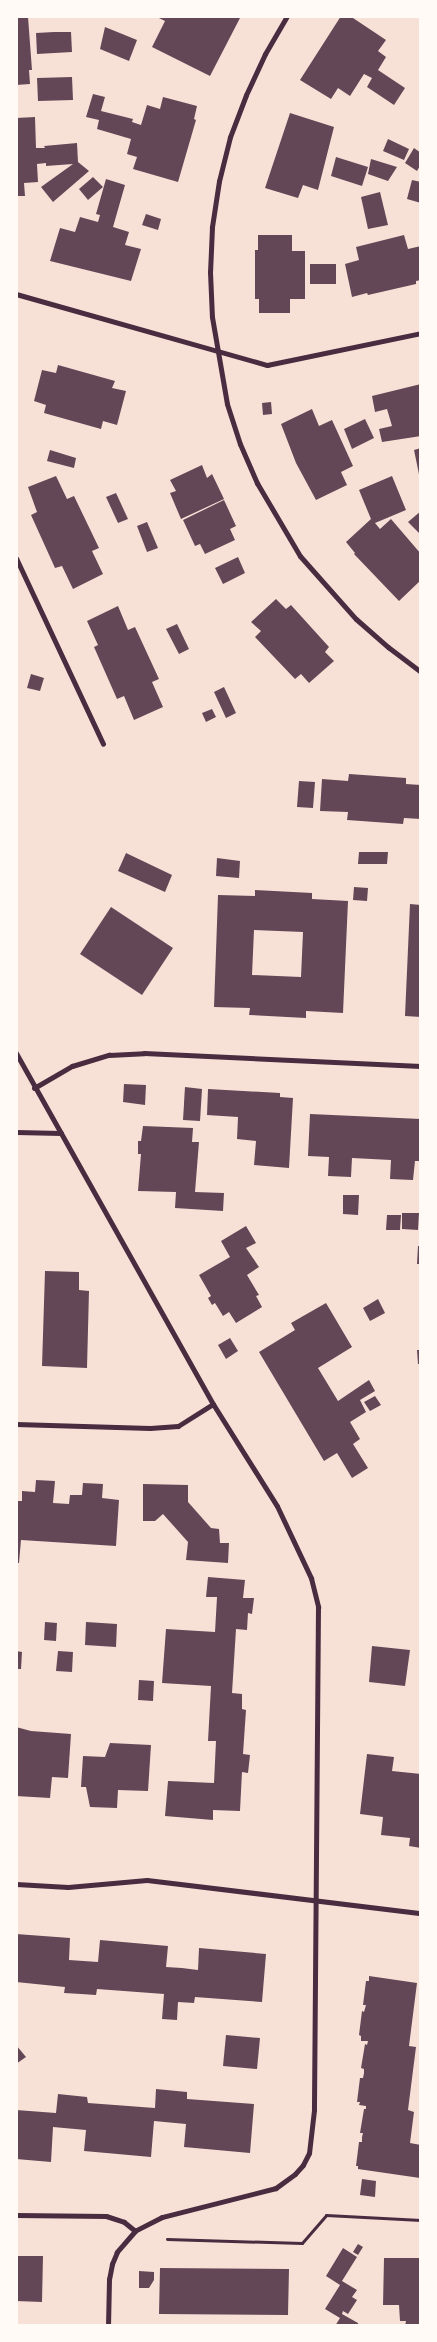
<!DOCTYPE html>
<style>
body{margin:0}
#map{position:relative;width:437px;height:2342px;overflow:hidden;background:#f7e1d7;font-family:Quicksand,sans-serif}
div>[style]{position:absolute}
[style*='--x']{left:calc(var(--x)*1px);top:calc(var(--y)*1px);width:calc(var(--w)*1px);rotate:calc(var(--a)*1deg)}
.building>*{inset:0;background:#644757}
.path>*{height:3px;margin:-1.5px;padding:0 1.5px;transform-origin:1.5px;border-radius:1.5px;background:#4a2c40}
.minor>*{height:5px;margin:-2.5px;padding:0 2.5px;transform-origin:2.5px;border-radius:2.5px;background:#4a2c40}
span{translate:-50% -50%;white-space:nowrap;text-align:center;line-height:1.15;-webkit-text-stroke:4px #fffaf5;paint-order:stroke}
.frame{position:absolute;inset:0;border:18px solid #fffaf5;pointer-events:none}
</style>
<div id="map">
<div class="building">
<div style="clip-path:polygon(155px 16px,239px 16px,240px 18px,210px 76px,152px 47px,165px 21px)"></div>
<div style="clip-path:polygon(341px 16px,350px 16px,386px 40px,378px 51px,386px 57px,378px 70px,405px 88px,394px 105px,367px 87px,372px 78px,364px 74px,350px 96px,338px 88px,331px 99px,300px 80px)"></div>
<div style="clip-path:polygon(28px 17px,32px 70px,29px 70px,30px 84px,16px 85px,16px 18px)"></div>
<div style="clip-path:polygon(105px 27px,137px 40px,129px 61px,100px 49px)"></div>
<div style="clip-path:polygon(54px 32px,71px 32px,72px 52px,37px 54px,36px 33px)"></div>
<div style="clip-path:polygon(72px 77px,73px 100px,38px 101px,37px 78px)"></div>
<div style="clip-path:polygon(93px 94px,105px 97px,101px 111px,133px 119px,132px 122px,141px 125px,147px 105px,160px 109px,163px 97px,197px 106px,194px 119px,196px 120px,178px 182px,133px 169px,137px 157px,127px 154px,131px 139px,97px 129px,99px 120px,86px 117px)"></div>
<div style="clip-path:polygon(290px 113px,334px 127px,318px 190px,303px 185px,298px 198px,265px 188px)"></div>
<div style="clip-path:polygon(35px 117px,36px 148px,45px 148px,44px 146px,77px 143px,78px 162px,89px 171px,53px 202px,41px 187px,73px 164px,46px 166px,46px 163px,37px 164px,38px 182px,24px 183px,25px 196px,16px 196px,16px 118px)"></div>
<div style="clip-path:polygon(388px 139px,409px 149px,404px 160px,383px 151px)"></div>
<div style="clip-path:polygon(414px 148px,421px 153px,421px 164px,417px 171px,405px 163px)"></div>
<div style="clip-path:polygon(336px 157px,368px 167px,362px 186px,331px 176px)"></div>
<div style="clip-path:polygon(371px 159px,397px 167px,388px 181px,368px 174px)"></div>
<div style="clip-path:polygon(93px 177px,103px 187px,88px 200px,79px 189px)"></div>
<div style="clip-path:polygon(106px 179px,125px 185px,113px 227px,129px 232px,125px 245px,141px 249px,131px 281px,50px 261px,60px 228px,75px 232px,80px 217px,98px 222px,100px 215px,96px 214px)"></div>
<div style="clip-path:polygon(412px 180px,421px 182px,421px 203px,407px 199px)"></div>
<div style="clip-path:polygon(380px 192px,388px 225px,368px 229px,361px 197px)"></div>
<div style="clip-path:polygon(146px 214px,161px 219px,158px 230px,142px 225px)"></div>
<div style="clip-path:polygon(258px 235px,292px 235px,292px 251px,305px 251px,305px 299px,290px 299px,290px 313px,259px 313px,259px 299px,255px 299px,255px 250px,258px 250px)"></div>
<div style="clip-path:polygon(404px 235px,408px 249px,421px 246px,421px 280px,416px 281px,416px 284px,368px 295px,367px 293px,352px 297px,345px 264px,359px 260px,356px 247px)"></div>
<div style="clip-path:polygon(310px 264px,336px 264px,336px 284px,310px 284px)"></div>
<div style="clip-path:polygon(58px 365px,115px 381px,112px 388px,126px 391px,117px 425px,103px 421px,101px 429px,44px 413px,46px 405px,34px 401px,42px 370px,56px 373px)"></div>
<div style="clip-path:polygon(421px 384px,421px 436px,382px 442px,379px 429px,392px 426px,387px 409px,375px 412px,372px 396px)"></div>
<div style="clip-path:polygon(271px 402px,272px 414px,263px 415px,262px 403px)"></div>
<div style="clip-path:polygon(312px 409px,319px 426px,332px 420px,353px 466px,341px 472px,347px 485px,316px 500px,296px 463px,281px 424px)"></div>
<div style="clip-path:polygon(365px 419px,374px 438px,352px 449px,344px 429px)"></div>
<div style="clip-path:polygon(421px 448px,421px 479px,420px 479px,414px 450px)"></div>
<div style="clip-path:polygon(50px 450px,76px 458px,74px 468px,47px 461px)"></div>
<div style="clip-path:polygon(202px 465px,207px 478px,212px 474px,224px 499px,181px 519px,170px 493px,176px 491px,170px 480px)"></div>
<div style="clip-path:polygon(56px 476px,67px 499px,74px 496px,99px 548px,92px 551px,103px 574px,73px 589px,62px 566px,55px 568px,31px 515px,37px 512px,28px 487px)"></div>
<div style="clip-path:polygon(392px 476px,406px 510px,375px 523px,380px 529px,391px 519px,421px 554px,421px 580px,399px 601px,354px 554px,355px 553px,346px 542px,371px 519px,359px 490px)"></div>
<div style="clip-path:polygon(116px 493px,128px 519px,118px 523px,106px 497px)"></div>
<div style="clip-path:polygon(224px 500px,236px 526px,230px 529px,235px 540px,205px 554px,200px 544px,195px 546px,183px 520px)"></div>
<div style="clip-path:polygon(421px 511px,421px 535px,408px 522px)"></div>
<div style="clip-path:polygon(147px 522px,158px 548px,147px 552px,137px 526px)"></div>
<div style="clip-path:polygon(238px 557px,245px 573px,223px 584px,215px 568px)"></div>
<div style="clip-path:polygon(276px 599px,286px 609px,291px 605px,329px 647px,325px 652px,334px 661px,309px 683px,301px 674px,295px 679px,255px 637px,261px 631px,251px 622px)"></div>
<div style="clip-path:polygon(118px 606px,128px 630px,135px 627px,159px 679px,152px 682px,163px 707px,134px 720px,124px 696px,117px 699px,94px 647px,98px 645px,87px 621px)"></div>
<div style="clip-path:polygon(177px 624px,189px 649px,179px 654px,166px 629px)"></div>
<div style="clip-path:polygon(31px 674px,44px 678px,40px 691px,27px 688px)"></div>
<div style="clip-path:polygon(224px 687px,236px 713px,226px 718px,214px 692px)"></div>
<div style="clip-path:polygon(212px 709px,216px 717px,206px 722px,202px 713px)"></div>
<div style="clip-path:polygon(349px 774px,406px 778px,406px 784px,421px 785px,421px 819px,404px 818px,403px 824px,347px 820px,348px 812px,320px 811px,322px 779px,348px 781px)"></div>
<div style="clip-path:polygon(299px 781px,315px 782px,313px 808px,297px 807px)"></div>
<div style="clip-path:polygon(359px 852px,388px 852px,387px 864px,358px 864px)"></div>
<div style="clip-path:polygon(126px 853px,172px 875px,165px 892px,118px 871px)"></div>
<div style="clip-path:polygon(217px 858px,240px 861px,239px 878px,216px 876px)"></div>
<div style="clip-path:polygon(354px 887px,368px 888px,367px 901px,353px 900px)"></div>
<div style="clip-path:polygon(evenodd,255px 890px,312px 893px,312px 899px,348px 901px,343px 1013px,306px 1011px,306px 1018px,249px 1015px,250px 1008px,214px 1007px,218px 895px,255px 896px,255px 890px,254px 930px,303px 932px,301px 977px,252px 975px,254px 930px)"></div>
<div style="clip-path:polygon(410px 904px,421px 905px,421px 1017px,405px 1016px)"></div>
<div style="clip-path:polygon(111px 907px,173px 948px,142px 995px,80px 954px)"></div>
<div style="clip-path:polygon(124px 1084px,146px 1085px,145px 1105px,123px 1102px)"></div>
<div style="clip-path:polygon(185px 1087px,202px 1089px,200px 1121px,183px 1120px)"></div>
<div style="clip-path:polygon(208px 1089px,280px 1093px,280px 1097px,293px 1098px,289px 1168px,254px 1165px,256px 1141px,237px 1139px,238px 1117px,207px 1115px)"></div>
<div style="clip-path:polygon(310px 1114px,421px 1119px,421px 1161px,415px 1161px,413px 1180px,390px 1179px,391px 1160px,352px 1158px,351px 1177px,328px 1176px,329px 1157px,308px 1156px)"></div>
<div style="clip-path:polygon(143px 1126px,193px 1128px,192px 1142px,199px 1142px,195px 1192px,224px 1193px,223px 1211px,175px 1208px,176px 1192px,138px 1191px,141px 1154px,138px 1154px,138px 1141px,141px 1141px)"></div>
<div style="clip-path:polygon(343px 1195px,359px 1195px,358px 1215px,343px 1214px)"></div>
<div style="clip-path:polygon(402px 1213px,419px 1213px,418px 1230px,402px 1229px)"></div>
<div style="clip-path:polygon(387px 1215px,401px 1215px,400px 1230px,386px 1230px)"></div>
<div style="clip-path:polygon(246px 1226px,256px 1243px,246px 1248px,259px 1267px,247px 1275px,259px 1295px,256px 1296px,262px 1307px,236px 1323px,229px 1312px,223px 1316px,215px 1303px,212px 1305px,208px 1298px,211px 1296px,199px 1275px,230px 1257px,221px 1241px)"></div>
<div style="clip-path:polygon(418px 1246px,421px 1246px,421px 1264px,417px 1264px)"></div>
<div style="clip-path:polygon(45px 1271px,79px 1272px,79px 1290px,89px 1291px,87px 1368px,42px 1366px)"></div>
<div style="clip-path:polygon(378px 1299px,385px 1313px,370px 1321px,363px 1308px)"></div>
<div style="clip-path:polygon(326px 1303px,352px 1347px,318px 1368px,338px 1401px,369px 1380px,375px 1391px,360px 1400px,366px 1412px,350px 1422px,360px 1439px,353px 1444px,368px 1468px,352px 1478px,337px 1453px,324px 1461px,259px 1352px,295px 1330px,291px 1323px)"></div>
<div style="clip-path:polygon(230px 1338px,238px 1351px,226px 1359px,218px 1345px)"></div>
<div style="clip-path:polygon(417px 1350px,421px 1350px,421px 1364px,418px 1364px)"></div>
<div style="clip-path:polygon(375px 1396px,381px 1405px,370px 1411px,364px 1402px)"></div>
<div style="clip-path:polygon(36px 1480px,55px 1481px,53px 1503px,69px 1504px,70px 1495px,82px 1495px,83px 1483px,103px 1484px,102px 1498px,119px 1500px,116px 1546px,21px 1540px,19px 1563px,16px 1563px,16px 1501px,22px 1501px,22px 1491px,35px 1492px)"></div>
<div style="clip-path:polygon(143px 1484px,188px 1485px,188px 1502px,211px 1528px,219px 1529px,220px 1543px,229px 1543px,228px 1563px,186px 1560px,188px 1542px,163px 1514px,155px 1521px,143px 1521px)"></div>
<div style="clip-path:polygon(208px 1577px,245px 1580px,243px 1598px,254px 1598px,252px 1614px,248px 1613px,247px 1630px,236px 1629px,232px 1693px,242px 1694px,242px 1709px,246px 1710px,243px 1754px,250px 1755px,248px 1773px,242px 1772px,240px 1811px,213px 1810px,213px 1820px,165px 1816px,168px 1781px,214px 1783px,216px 1741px,208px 1741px,211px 1686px,162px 1683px,166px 1629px,215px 1632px,217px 1597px,206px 1597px)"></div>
<div style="clip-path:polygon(45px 1622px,57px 1623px,56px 1641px,44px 1640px)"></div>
<div style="clip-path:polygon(86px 1622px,117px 1624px,116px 1647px,85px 1645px)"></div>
<div style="clip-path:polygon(372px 1646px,410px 1650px,405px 1686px,369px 1682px)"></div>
<div style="clip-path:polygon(16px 1651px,22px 1652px,21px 1669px,16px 1669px)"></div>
<div style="clip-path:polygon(58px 1651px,73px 1652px,72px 1672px,56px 1671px)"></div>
<div style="clip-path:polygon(139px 1680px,154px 1681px,153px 1701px,138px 1700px)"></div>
<div style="clip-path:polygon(16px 1727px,31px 1731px,71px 1734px,68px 1778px,52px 1777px,50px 1798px,16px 1796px)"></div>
<div style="clip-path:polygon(110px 1743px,151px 1745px,148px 1791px,118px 1790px,117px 1808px,90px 1807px,86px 1787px,81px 1787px,83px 1756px,105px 1757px)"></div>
<div style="clip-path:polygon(367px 1754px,394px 1757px,392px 1771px,421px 1774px,421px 1848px,409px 1846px,410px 1838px,381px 1835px,383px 1817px,360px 1814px)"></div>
<div style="clip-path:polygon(16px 1934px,70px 1938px,69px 1960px,98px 1962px,100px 1940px,168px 1946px,166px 1967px,182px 1968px,198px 1970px,199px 1948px,266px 1954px,262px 2002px,195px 1997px,194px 2003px,178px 2002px,177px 2020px,162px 2019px,164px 1994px,97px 1989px,96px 1995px,81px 1994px,64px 1993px,65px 1987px,16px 1982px)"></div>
<div style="clip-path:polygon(369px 1976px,417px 1983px,409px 2046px,416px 2047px,408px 2110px,414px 2112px,410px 2143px,421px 2145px,420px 2178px,358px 2169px,358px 2166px,356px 2166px,359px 2142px,362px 2142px,362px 2137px,363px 2133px,360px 2133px,364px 2109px,366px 2109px,366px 2106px,359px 2105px,360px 2102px,357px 2102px,360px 2078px,363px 2078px,364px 2073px,364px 2069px,361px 2068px,365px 2044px,367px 2045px,368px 2041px,361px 2041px,361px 2036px,359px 2035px,362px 2011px,364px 2012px,366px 2005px,363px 2005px,366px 1981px,369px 1981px)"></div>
<div style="clip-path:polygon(226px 2035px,260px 2038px,257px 2069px,223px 2066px)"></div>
<div style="clip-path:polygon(16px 2045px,26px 2057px,16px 2064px)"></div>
<div style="clip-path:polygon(156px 2089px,187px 2092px,187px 2099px,254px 2104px,250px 2153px,184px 2147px,186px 2124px,154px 2121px,151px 2157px,84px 2151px,86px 2130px,53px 2127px,51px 2162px,16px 2159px,16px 2110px,56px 2113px,58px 2094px,87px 2097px,88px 2103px,155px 2108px)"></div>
<div style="clip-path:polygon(362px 2179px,376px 2181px,375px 2197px,360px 2195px)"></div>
<div style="clip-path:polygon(358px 2244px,363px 2247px,358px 2255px,353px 2252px)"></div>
<div style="clip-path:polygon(343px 2248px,357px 2257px,342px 2281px,357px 2290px,352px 2297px,357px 2300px,348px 2314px,343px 2311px,342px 2314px,358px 2323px,358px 2326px,335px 2326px,340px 2318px,325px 2309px,340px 2285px,326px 2276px)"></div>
<div style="clip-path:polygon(16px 2256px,43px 2256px,42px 2302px,16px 2301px)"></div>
<div style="clip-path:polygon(384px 2258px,421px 2258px,421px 2326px,405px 2326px,406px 2321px,400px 2321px,399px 2305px,383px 2305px)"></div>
<div style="clip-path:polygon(160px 2268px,289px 2269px,288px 2315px,159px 2314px)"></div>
<div style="clip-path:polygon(139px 2271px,154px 2272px,154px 2280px,149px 2288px,139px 2288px)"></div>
</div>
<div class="path">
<div style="--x:167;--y:2239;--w:135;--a:1.7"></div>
<div style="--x:302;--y:2243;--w:37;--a:-49"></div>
<div style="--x:326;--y:2215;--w:95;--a:3"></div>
</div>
<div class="minor">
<div style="--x:287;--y:16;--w:44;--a:120.1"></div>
<div style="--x:265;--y:54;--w:45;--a:114.9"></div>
<div style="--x:246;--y:95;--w:45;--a:110.9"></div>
<div style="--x:230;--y:137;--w:45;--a:104"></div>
<div style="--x:219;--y:181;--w:47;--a:98.7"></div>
<div style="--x:212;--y:227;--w:45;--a:92.5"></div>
<div style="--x:210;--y:272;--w:45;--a:87.5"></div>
<div style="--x:212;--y:317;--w:88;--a:80.2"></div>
<div style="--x:227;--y:404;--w:42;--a:72"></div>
<div style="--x:240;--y:444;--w:43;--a:66.4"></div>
<div style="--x:257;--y:483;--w:85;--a:59.5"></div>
<div style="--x:300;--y:556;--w:84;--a:48.4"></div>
<div style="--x:356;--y:619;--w:43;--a:41.2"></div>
<div style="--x:388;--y:647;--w:41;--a:37.1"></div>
<div style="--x:16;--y:294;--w:261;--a:15.8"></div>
<div style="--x:267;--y:365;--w:157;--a:-11.7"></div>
<div style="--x:16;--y:558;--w:205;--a:64.9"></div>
<div style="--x:16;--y:1053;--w:403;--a:60.7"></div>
<div style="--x:213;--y:1404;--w:120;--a:57.9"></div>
<div style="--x:277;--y:1506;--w:80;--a:64.7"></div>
<div style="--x:311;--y:1578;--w:30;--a:76"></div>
<div style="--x:318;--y:1607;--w:503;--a:90.46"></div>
<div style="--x:314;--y:2110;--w:43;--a:96.6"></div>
<div style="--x:309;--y:2153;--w:13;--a:117"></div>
<div style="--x:303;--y:2165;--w:12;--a:132"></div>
<div style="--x:295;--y:2174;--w:24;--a:144"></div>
<div style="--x:276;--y:2188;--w:118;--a:165.7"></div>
<div style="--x:162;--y:2217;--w:30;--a:153"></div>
<div style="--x:135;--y:2231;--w:28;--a:131"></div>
<div style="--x:117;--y:2252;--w:13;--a:113"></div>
<div style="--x:112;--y:2264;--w:15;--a:101"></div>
<div style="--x:109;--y:2279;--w:47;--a:91.2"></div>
<div style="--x:34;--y:1088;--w:44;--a:-30.1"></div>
<div style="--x:72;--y:1066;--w:39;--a:-17"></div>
<div style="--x:109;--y:1055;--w:35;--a:-3"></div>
<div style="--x:144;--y:1053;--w:277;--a:2.7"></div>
<div style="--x:16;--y:1132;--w:45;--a:1.3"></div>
<div style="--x:16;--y:1424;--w:134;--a:1.7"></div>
<div style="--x:150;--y:1428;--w:28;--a:-4"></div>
<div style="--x:178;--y:1426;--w:41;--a:-32.2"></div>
<div style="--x:16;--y:1884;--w:52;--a:3.3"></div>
<div style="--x:68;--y:1887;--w:79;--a:-5.1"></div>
<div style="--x:147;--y:1880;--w:276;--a:6.9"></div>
<div style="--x:16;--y:2215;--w:90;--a:0.6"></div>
<div style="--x:106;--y:2216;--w:19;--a:18"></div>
<div style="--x:124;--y:2222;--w:14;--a:39"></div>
</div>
<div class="frame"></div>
</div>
